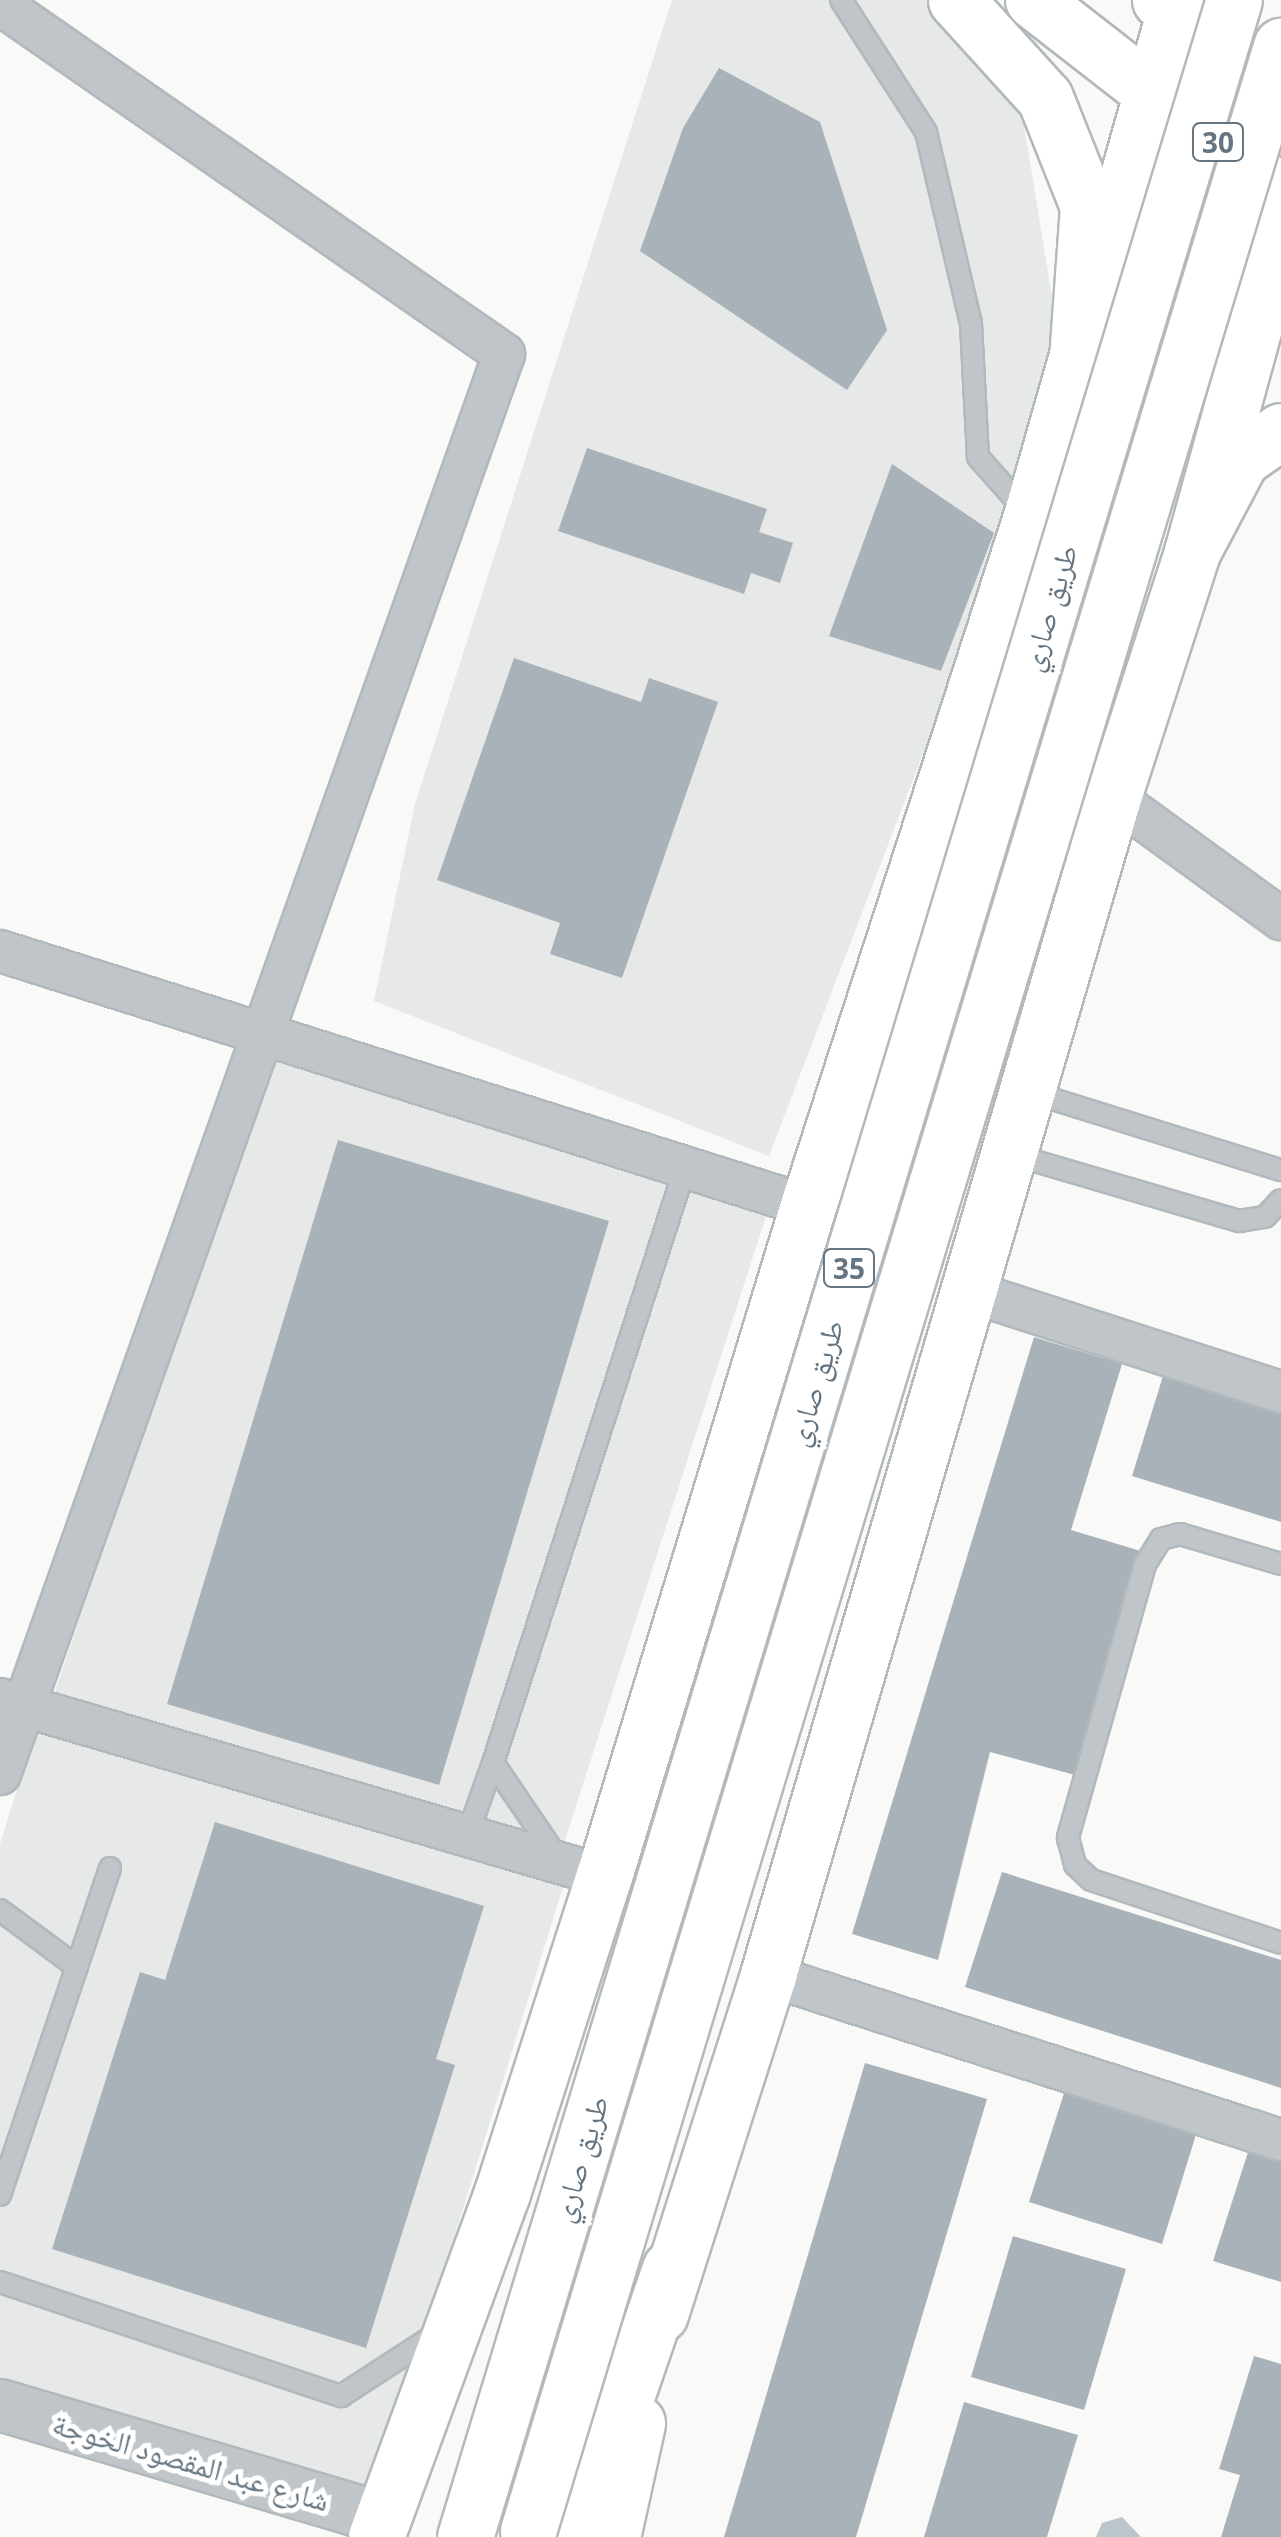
<!DOCTYPE html>
<meta charset="utf-8">
<style>
body{margin:0}
#map{position:relative;width:1281px;height:2537px;overflow:hidden;background:#f9f9f7;font-family:"Noto Sans","Noto Naskh Arabic",sans-serif}
div>[style]{position:absolute}
[style*='--x']{left:calc(var(--x)*1px);top:calc(var(--y)*1px);width:calc(var(--w)*1px);rotate:calc(var(--a)*1deg)}
.built>*{inset:0;background:#e7e8e8}
.water>*{inset:0;background:#bbc6cb}
.building>*{inset:0;background:#a9b2b8}
.roads{filter:drop-shadow(2px 0 #b2b9bd) drop-shadow(-2px 0 #b2b9bd) drop-shadow(0 2px #b2b9bd) drop-shadow(0 -2px #b2b9bd)}
.service>*{height:20px;margin:-10px;padding:0 10px;transform-origin:10px;border-radius:10px;background:#c0c5c9}
.minor>*{height:40px;margin:-20px;padding:0 20px;transform-origin:20px;border-radius:20px;background:#c0c5c9}
.tertiary>*{height:50px;margin:-25px;padding:0 25px;transform-origin:25px;border-radius:25px;background:#c0c5c9}
.secondary>*{height:55px;margin:-27.5px;padding:0 27.5px;transform-origin:27.5px;border-radius:27.5px;background:#fff}
.primary>*{height:55px;margin:-27.5px;padding:0 27.5px;transform-origin:27.5px;border-radius:27.5px;background:#fff}
.bridges{filter:drop-shadow(2px 0 #b4b9bd) drop-shadow(-2px 0 #b4b9bd) drop-shadow(0 2px #b4b9bd) drop-shadow(0 -2px #b4b9bd)}
.primary-bridge>*{height:55px;margin:-27.5px;padding:0 27.5px;transform-origin:27.5px;border-radius:27.5px;background:#fff}
span{translate:-50% -50%;white-space:nowrap;text-align:center;line-height:1.15;-webkit-text-stroke:10px #fff;paint-order:stroke}
.shield-label span{padding:2px 8px;background:#fff;border:2px solid;border-radius:8px;-webkit-text-stroke-width:0}
.shield-label{font-size:28px;color:#647581;font-weight:700}
.street-label{font-size:30px;color:#647581}
</style>
<div id="map">
<div class="built">
<div style="clip-path:polygon(672px 0,965px 0,1022px 113px,1057px 328px,995px 565px,769px 1156px,374px 1001px,415px 804px)"></div>
<div style="clip-path:polygon(273px 1054px,768px 1210px,563px 1846px,54px 1694px)"></div>
<div style="clip-path:polygon(37px 1726px,563px 1887px,372px 2502px,0 2387px,0 1844px)"></div>
</div>
<div class="water">
<div style="clip-path:polygon(1122px 2517px,1141px 2537px,1096px 2537px,1102px 2523px)"></div>
</div>
<div class="building">
<div style="clip-path:polygon(719px 68px,820px 122px,887px 330px,847px 390px,640px 251px,683px 128px)"></div>
<div style="clip-path:polygon(587px 448px,767px 509px,759px 532px,793px 543px,780px 583px,751px 573px,744px 594px,558px 531px)"></div>
<div style="clip-path:polygon(892px 464px,994px 533px,941px 671px,829px 636px)"></div>
<div style="clip-path:polygon(514px 658px,641px 702px,649px 678px,718px 702px,622px 978px,550px 954px,560px 923px,437px 880px)"></div>
<div style="clip-path:polygon(338px 1140px,609px 1221px,439px 1785px,167px 1704px)"></div>
<div style="clip-path:polygon(1034px 1337px,1122px 1364px,1071px 1530px,1144px 1552px,1075px 1775px,990px 1752px,938px 1960px,852px 1934px)"></div>
<div style="clip-path:polygon(1163px 1376px,1281px 1412px,1281px 1522px,1132px 1476px)"></div>
<div style="clip-path:polygon(215px 1822px,484px 1906px,436px 2059px,455px 2065px,366px 2348px,52px 2249px,140px 1972px,165px 1980px)"></div>
<div style="clip-path:polygon(1002px 1872px,1281px 1960px,1281px 2088px,965px 1987px)"></div>
<div style="clip-path:polygon(865px 2063px,987px 2099px,856px 2537px,724px 2537px)"></div>
<div style="clip-path:polygon(1066px 2087px,1198px 2128px,1162px 2244px,1029px 2202px)"></div>
<div style="clip-path:polygon(1250px 2146px,1281px 2155px,1281px 2282px,1213px 2261px)"></div>
<div style="clip-path:polygon(1013px 2236px,1126px 2269px,1084px 2410px,971px 2377px)"></div>
<div style="clip-path:polygon(1254px 2356px,1281px 2364px,1281px 2537px,1221px 2537px,1240px 2475px,1219px 2469px)"></div>
<div style="clip-path:polygon(964px 2402px,1078px 2435px,1047px 2537px,924px 2537px)"></div>
</div>
<div class="roads">
<div class="service">
<div style="--x:841;--y:0;--w:157;--a:57.2"></div>
<div style="--x:926;--y:132;--w:197;--a:76.8"></div>
<div style="--x:971;--y:324;--w:133;--a:87"></div>
<div style="--x:978;--y:457;--w:71;--a:48.4"></div>
<div style="--x:1030;--y:1092;--w:263;--a:17.3"></div>
<div style="--x:1011;--y:1154;--w:238;--a:16.4"></div>
<div style="--x:1239;--y:1221;--w:26;--a:-9"></div>
<div style="--x:1265;--y:1217;--w:23;--a:-47"></div>
<div style="--x:1281;--y:1564;--w:105;--a:-163.5"></div>
<div style="--x:1180;--y:1534;--w:20;--a:165"></div>
<div style="--x:1161;--y:1539;--w:31;--a:122"></div>
<div style="--x:1145;--y:1565;--w:284;--a:105.8"></div>
<div style="--x:1068;--y:1838;--w:28;--a:75"></div>
<div style="--x:1075;--y:1865;--w:22;--a:43"></div>
<div style="--x:1091;--y:1880;--w:200;--a:18.3"></div>
<div style="--x:467;--y:1836;--w:77;--a:-70.4"></div>
<div style="--x:559;--y:1860;--w:117;--a:-124.2"></div>
<div style="--x:493;--y:1763;--w:625;--a:-72.12"></div>
<div style="--x:0;--y:1910;--w:96;--a:36.5"></div>
<div style="--x:0;--y:2195;--w:345;--a:-71.4"></div>
<div style="--x:0;--y:2282;--w:360;--a:18.5"></div>
<div style="--x:341;--y:2396;--w:113;--a:-33.1"></div>
</div>
<div class="minor">
<div style="--x:0;--y:4;--w:614;--a:34.78"></div>
<div style="--x:504;--y:354;--w:1507;--a:109.54"></div>
<div style="--x:1113;--y:797;--w:208;--a:36"></div>
<div style="--x:0;--y:951;--w:847;--a:17.52"></div>
<div style="--x:968;--y:1291;--w:329;--a:17.9"></div>
<div style="--x:0;--y:1699;--w:629;--a:16.33"></div>
<div style="--x:768;--y:1975;--w:539;--a:17.83"></div>
</div>
<div class="tertiary">
<div style="--x:0;--y:2405;--w:398;--a:16.5"></div>
</div>
<div class="secondary">
<div style="--x:660;--y:2314;--w:356;--a:-72.3"></div>
<div style="--x:768;--y:1975;--w:1227;--a:-73.68"></div>
<div style="--x:1113;--y:797;--w:257;--a:-72.1"></div>
<div style="--x:1192;--y:552;--w:335;--a:-74.6"></div>
<div style="--x:376;--y:2537;--w:366;--a:-69.9"></div>
<div style="--x:502;--y:2193;--w:333;--a:-72.2"></div>
<div style="--x:604;--y:1876;--w:700;--a:-73.07"></div>
<div style="--x:808;--y:1206;--w:724;--a:-72.07"></div>
<div style="--x:1031;--y:517;--w:537;--a:-74.13"></div>
<div style="--x:612;--y:2537;--w:117;--a:-77.6"></div>
</div>
<div class="primary">
<div style="--x:956;--y:0;--w:132;--a:47.8"></div>
<div style="--x:1045;--y:98;--w:116;--a:68.3"></div>
<div style="--x:1088;--y:206;--w:140;--a:94.1"></div>
<div style="--x:1033;--y:0;--w:314;--a:37.9"></div>
<div style="--x:1160;--y:0;--w:147;--a:34.4"></div>
<div style="--x:1192;--y:552;--w:105;--a:-62.2"></div>
<div style="--x:1241;--y:459;--w:49;--a:-35"></div>
<div style="--x:578;--y:2537;--w:284;--a:-71.1"></div>
</div>
</div>
<div class="bridges">
<div class="primary-bridge">
<div style="--x:528;--y:2531;--w:2597;--a:-73.14"></div>
<div style="--x:465;--y:2537;--w:2651;--a:-73.14"></div>
</div>
</div>
<div class="shield-label">
<span style="left:1218px;top:142px">30</span>
<span style="left:849px;top:1268px">35</span>
</div>
<div class="street-label">
<span style="left:1049px;top:608px;rotate:-73deg">طريق صاري</span>
<span style="left:815px;top:1383px;rotate:-73deg">طريق صاري</span>
<span style="left:580px;top:2159px;rotate:-73deg">طريق صاري</span>
<span style="left:191px;top:2462px;rotate:16deg">شارع عبد المقصود الخوجة</span>
</div>
</div>
